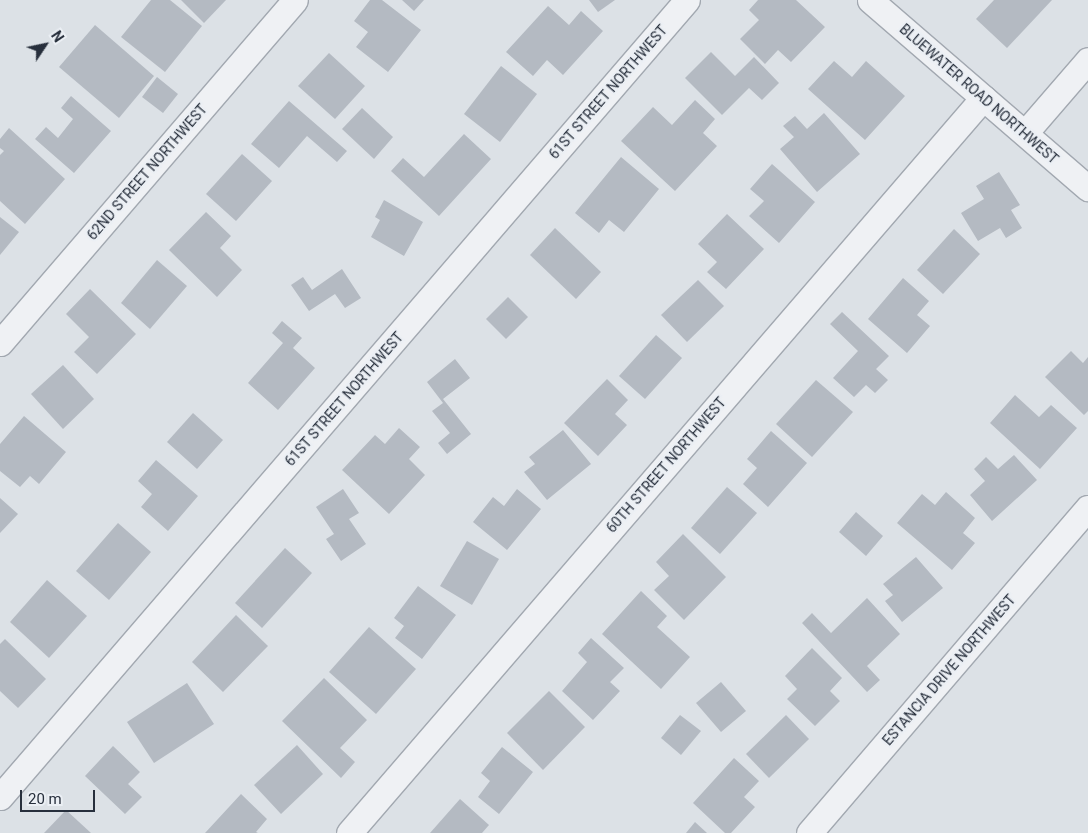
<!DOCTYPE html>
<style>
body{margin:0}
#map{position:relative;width:1088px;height:833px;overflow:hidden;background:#dce1e6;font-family:Roboto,sans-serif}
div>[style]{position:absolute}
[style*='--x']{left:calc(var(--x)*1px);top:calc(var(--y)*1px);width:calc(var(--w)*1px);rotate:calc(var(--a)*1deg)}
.building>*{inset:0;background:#b4bac2}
.roads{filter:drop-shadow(1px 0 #a2a8b0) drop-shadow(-1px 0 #a2a8b0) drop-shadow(0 1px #a2a8b0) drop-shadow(0 -1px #a2a8b0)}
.minor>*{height:25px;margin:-12.5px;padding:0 12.5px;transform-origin:12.5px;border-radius:12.5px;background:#eff1f4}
span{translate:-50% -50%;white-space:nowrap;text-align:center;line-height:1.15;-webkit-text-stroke:4.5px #ebeff4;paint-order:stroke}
.street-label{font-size:14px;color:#272f3c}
.north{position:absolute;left:20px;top:20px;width:50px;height:50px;-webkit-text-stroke:4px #ebeff4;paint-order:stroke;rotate:56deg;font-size:14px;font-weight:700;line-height:20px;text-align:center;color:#272f3c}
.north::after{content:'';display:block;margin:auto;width:18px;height:22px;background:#272f3c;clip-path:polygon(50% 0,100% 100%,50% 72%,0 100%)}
.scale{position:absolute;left:20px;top:790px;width:75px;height:22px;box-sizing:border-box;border:2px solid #272f3c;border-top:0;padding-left:6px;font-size:15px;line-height:18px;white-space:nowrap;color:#272f3c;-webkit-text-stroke:4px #ebeff4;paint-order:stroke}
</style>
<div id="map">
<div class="building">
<div style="clip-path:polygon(151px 0,170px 0,202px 26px,165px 72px,121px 37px)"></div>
<div style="clip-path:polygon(181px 0,226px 0,204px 23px)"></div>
<div style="clip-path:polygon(370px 0,382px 0,421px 30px,388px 72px,356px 47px,368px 32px,354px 21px)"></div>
<div style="clip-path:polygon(402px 0,424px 0,414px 11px)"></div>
<div style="clip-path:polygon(589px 0,615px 0,598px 12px)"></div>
<div style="clip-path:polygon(758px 0,796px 0,825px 27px,791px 62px,778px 50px,765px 64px,740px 39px,759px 20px,749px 10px)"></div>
<div style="clip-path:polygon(994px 0,1052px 0,1007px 48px,976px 19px)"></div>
<div style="clip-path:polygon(548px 6px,569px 25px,581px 11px,603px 31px,563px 75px,547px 60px,533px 76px,506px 52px)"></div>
<div style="clip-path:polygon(95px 25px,154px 76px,119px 118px,59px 67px)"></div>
<div style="clip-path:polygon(711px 52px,735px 76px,754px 57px,779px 83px,762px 100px,749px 88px,722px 115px,685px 78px)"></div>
<div style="clip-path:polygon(329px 53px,365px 86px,335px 119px,298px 86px)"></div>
<div style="clip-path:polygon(834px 61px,852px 77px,866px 61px,905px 96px,865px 140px,808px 89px)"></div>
<div style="clip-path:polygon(501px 66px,537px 94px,500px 142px,464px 114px)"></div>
<div style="clip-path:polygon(157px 77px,178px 94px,163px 113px,142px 97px)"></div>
<div style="clip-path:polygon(71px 96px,111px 131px,74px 173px,35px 139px,46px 127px,58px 138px,73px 119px,61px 108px)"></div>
<div style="clip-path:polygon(695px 100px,715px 119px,703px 133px,717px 146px,675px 191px,621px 141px,653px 107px,672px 125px)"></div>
<div style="clip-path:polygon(289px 101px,347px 151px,337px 162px,307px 136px,279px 168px,251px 144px)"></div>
<div style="clip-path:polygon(362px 108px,393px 137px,374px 159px,342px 129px)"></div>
<div style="clip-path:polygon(824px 113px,860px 154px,817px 192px,780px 149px,794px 137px,783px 126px,795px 116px,807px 129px)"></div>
<div style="clip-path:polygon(9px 128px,65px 179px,25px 224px,0 201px,0 155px,4px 151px,0 148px,0 139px)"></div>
<div style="clip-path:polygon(464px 134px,491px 159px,439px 216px,391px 171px,403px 158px,424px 177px)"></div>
<div style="clip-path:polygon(242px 154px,272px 181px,236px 221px,206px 194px)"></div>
<div style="clip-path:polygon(621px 157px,659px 189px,624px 232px,609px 220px,599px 233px,575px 213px)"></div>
<div style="clip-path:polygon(772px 164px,815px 202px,779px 243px,749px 216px,764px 201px,750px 189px)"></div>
<div style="clip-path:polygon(999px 172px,1020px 205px,1011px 210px,1022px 228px,1006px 238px,1000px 228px,978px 241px,961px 213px,984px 199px,976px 186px)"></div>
<div style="clip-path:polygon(384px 200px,423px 222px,404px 256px,371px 237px,380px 220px,375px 217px)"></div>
<div style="clip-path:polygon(206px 212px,231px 236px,220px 248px,242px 270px,217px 297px,169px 250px)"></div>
<div style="clip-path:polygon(727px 214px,764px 249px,726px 289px,707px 272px,717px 262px,698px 244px)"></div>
<div style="clip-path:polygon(0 217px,19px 232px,0 255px)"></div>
<div style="clip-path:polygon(555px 228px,601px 272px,576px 299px,530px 255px)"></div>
<div style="clip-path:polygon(954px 229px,980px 254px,943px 294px,917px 270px)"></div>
<div style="clip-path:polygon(157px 260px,187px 286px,150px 329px,121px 303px)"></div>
<div style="clip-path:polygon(342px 269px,361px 298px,345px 308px,335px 294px,309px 311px,291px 285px,303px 277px,312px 290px)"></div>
<div style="clip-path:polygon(903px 278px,929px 301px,917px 315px,930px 326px,907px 353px,868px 319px)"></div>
<div style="clip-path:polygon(698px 280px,724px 306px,687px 342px,661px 315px)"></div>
<div style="clip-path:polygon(90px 289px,136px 334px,97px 374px,74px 352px,89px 337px,66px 314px)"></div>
<div style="clip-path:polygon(508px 297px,528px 317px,506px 339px,486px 319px)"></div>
<div style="clip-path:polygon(842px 312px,889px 356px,876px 369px,888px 380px,875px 393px,866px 385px,854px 397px,833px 378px,858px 351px,830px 324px)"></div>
<div style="clip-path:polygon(282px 321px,302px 338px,293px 348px,315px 368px,278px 410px,248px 383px,283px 343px,272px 333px)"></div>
<div style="clip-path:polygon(656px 335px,682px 358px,645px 399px,619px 376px)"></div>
<div style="clip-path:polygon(1071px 351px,1083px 363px,1088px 357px,1088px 411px,1084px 415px,1045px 377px)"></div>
<div style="clip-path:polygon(455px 359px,470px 378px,443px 399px,471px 434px,447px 454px,438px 443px,450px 433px,432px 411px,443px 403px,427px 382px)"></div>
<div style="clip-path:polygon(63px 365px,94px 399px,63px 429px,31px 394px)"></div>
<div style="clip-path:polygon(607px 379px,628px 400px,615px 414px,627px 425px,598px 456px,564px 423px)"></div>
<div style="clip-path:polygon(816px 380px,853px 412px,812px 457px,776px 424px)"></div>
<div style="clip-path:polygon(1015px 395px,1039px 417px,1051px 405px,1077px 428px,1040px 469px,990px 423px)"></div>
<div style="clip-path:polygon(193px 413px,223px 440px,197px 469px,167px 442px)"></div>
<div style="clip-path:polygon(24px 416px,66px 452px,39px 484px,30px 476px,20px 487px,0 471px,0 444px)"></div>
<div style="clip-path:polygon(399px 428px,420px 447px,409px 459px,425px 475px,389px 514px,342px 470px,375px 435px,385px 444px)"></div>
<div style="clip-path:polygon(563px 430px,591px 464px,547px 500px,524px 472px,535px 464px,529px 457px)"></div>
<div style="clip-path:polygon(771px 431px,807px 463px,768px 507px,743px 484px,757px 468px,747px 459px)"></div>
<div style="clip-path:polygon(1014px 455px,1037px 480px,992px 521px,970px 495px,985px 481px,974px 469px,986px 457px,998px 469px)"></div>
<div style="clip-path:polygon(156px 460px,198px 496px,168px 531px,141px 507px,152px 494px,138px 481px)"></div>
<div style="clip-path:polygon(727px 487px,757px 513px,720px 554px,691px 528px)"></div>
<div style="clip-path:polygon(343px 489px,359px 513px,349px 519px,366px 544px,341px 561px,326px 539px,334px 534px,316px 507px)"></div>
<div style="clip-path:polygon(517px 489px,541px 509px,507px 550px,473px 522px,493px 497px,504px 506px)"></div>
<div style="clip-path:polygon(946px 492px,975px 518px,963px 533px,975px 543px,952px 570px,897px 523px,922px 494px,935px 505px)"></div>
<div style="clip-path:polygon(0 498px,18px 514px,0 533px)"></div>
<div style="clip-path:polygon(856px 512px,883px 536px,866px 556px,839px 532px)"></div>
<div style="clip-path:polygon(118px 523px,151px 552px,109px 600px,76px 571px)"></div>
<div style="clip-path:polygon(683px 534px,726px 577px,684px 620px,654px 590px,669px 576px,656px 562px)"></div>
<div style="clip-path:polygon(467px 541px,499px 559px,472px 605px,440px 586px)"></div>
<div style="clip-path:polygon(285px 548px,312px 573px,262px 628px,235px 603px)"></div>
<div style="clip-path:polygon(916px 557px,943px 588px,902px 622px,885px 601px,893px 595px,883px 584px)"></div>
<div style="clip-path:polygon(47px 580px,87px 616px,49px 658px,10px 622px)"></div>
<div style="clip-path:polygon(418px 586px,456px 615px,422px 659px,395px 638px,404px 626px,394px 618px)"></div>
<div style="clip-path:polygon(641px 591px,667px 616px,657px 627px,690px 657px,661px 689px,602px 634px)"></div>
<div style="clip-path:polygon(867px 598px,900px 634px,867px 666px,880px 680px,867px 692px,802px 623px,812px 613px,831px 633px)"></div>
<div style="clip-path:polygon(236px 615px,268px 646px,223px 692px,192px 662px)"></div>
<div style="clip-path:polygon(369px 627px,416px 669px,376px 714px,329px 672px)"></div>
<div style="clip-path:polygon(591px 638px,624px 668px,610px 682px,620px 691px,593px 720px,562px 691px,587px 662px,578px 653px)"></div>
<div style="clip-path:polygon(5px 639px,46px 679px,18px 708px,0 691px,0 644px)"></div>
<div style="clip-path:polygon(812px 648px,842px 678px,830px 691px,840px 701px,815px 726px,787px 699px,797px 689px,785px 676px)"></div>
<div style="clip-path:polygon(324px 678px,367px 720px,340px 748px,355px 762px,341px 778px,282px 721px)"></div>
<div style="clip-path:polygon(721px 682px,746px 711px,721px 732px,696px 703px)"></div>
<div style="clip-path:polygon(187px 683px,214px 724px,154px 763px,127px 722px)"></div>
<div style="clip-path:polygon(549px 691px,585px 727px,543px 770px,507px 733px)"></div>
<div style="clip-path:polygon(680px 715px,701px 731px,681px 755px,661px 738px)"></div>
<div style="clip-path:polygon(786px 715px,809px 739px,769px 778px,746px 754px)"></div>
<div style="clip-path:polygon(297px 745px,323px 774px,281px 814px,254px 785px)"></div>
<div style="clip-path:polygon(113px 746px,140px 772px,128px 784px,142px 797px,125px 814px,85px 776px)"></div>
<div style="clip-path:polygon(502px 747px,533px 772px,499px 814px,478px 797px,490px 781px,481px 773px)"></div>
<div style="clip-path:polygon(734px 758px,759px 781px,744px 797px,755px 807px,731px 833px,725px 833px,693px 803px)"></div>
<div style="clip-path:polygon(241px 794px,267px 819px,256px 832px,258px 833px,205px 833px)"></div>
<div style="clip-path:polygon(460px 799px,489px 825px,482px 833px,430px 833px)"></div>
<div style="clip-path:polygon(66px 810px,91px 833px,44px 833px)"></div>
<div style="clip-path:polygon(695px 822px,707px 833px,686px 833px)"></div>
</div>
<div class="roads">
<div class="minor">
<div style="--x:870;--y:0;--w:288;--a:40.8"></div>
<div style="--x:1025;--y:133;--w:96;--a:-49.2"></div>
<div style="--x:0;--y:343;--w:452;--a:-49.3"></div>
<div style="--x:0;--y:797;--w:1052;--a:-49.24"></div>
<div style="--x:349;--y:833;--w:971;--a:-49.22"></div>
<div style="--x:809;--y:833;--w:428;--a:-49.4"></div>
</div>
</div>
<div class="street-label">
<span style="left:608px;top:92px;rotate:-49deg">61ST STREET NORTHWEST</span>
<span style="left:979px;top:94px;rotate:41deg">BLUEWATER ROAD NORTHWEST</span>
<span style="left:147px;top:172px;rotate:-49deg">62ND STREET NORTHWEST</span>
<span style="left:344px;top:399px;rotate:-49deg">61ST STREET NORTHWEST</span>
<span style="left:666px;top:465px;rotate:-49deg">60TH STREET NORTHWEST</span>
<span style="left:949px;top:670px;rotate:-49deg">ESTANCIA DRIVE NORTHWEST</span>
</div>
<div class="north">N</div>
<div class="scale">20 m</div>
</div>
